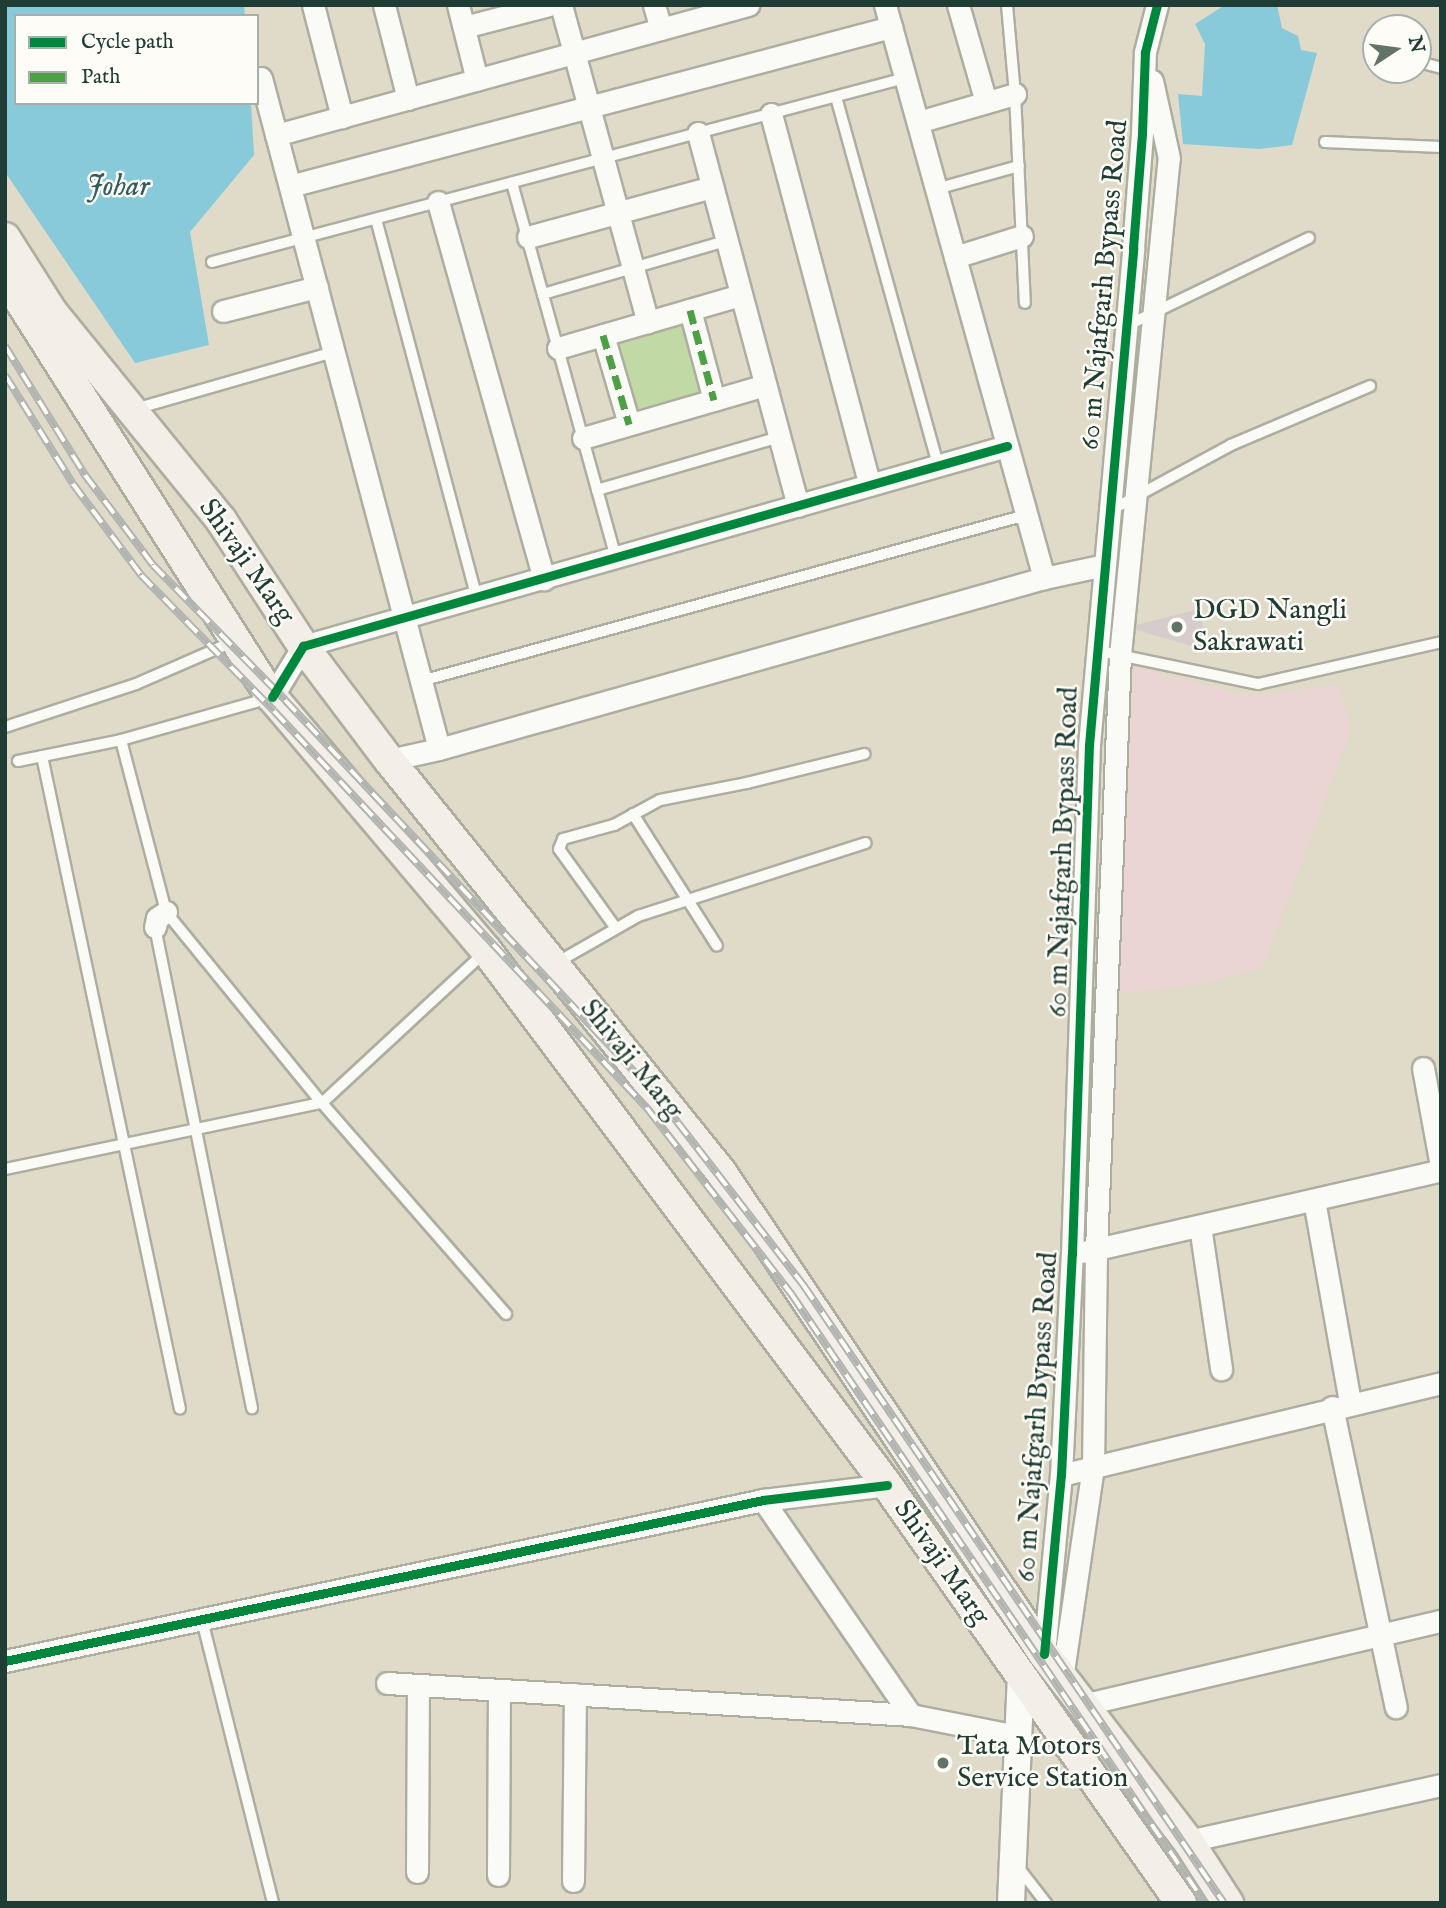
<!DOCTYPE html>
<style>
body{margin:0}
#map{position:relative;width:1446px;height:1908px;overflow:hidden;background:#dfdbc8;font-family:"IM FELL English",serif}
div>[style]{position:absolute}
[style*='--x']{left:calc(var(--x)*1px);top:calc(var(--y)*1px);width:calc(var(--w)*1px);rotate:calc(var(--a)*1deg)}
.built>*{inset:0;background:#ebd4d4}
.green>*{inset:0;background:#c1d9a4}
.water>*{inset:0;background:#88cada}
.building>*{inset:0;background:#d7cccc}
.roads{filter:drop-shadow(2px 0 #adada0) drop-shadow(-2px 0 #adada0) drop-shadow(0 2px #adada0) drop-shadow(0 -2px #adada0)}
.service>*{height:10px;margin:-5px;padding:0 5px;transform-origin:5px;border-radius:5px;background:#fafaf7}
.minor>*{height:21px;margin:-10.5px;padding:0 10.5px;transform-origin:10.5px;border-radius:10.5px;background:#fafaf7}
.tertiary>*{height:26px;margin:-13px;padding:0 13px;transform-origin:13px;border-radius:13px;background:#fafaf7}
.secondary>*{height:30px;margin:-15px;padding:0 15px;transform-origin:15px;border-radius:15px;background:#f3efe8}
.rail>*{height:8px;margin-top:-4px;transform-origin:0;background:repeating-linear-gradient(90deg,#fdfcf7 0 16px,#b1b4b0 0 32px);box-sizing:border-box;border-block:2px solid #b1b4b0}
.quiet>*{height:7px;margin-top:-3.5px;transform-origin:0;background:repeating-linear-gradient(90deg,#4da043 0 14px,transparent 0 21px)}
.cycleway>*{height:9px;margin:-4.5px;padding:0 4.5px;transform-origin:4.5px;border-radius:4.5px;background:#00873e}
.dots>*{width:19px;height:19px;translate:-50% -50%;box-sizing:border-box;border:4px solid #fdfcf7;border-radius:50%}
span{translate:-50% -50%;white-space:nowrap;text-align:center;line-height:1.15;-webkit-text-stroke:5px #fdfcf7;paint-order:stroke}
.street-label{font-size:28px;color:#1f3d34}
.poi-label{font-size:28px;color:#1f3d34}
.left{translate:0 -50%;text-align:left}
.water-label{font-size:30px;color:#305e5f;font-style:italic}
.frame{position:absolute;inset:0;border:7px solid #1f3d34;pointer-events:none}
.legend{position:absolute;left:14px;top:14px;width:245px;height:91px;box-sizing:border-box;background:#fdfcf7;border:2px solid #a4b0a9;margin:0;padding:9px 12px;list-style:none;font-size:21px;color:#1f3d34}
.legend li{display:flex;align-items:center;gap:14px;height:35px}
.legend b{width:35px;border:2px solid #a4b0a9}
.north{position:absolute;left:1362px;top:14px;width:70px;height:70px;box-sizing:border-box;background:#fdfcf7;border:2px solid #a4b0a9;border-radius:50%;rotate:77deg;font-size:19px;font-weight:700;line-height:28px;text-align:center;color:#1f3d34}
.north::after{content:'';display:block;margin:auto;width:24px;height:32px;background:#627468;clip-path:polygon(50% 0,100% 100%,50% 72%,0 100%)}
</style>
<div id="map">
<div class="built">
<div style="clip-path:polygon(1129px 665px,1247px 696px,1338px 685px,1351px 728px,1262px 968px,1195px 985px,1118px 993px)"></div>
</div>
<div class="green">
<div style="clip-path:polygon(685px 324px,703px 391px,631px 411px,613px 344px)"></div>
</div>
<div class="water">
<div style="clip-path:polygon(5px 5px,244px 5px,245px 16px,16px 16px,16px 103px,251px 103px,254px 155px,190px 232px,209px 345px,135px 363px,5px 172px)"></div>
<div style="clip-path:polygon(1225px 5px,1277px 5px,1282px 28px,1298px 36px,1301px 50px,1317px 53px,1292px 145px,1259px 149px,1183px 144px,1178px 94px,1202px 96px,1205px 44px,1195px 24px)"></div>
</div>
<div class="building">
<div style="clip-path:polygon(1199px 609px,1209px 651px,1136px 630px,1136px 625px)"></div>
</div>
<div class="roads">
<div class="service">
<div style="--x:1007;--y:5;--w:89;--a:84.9"></div>
<div style="--x:1015;--y:94;--w:209;--a:87.3"></div>
<div style="--x:1419;--y:62;--w:23;--a:15"></div>
<div style="--x:836;--y:97;--w:382;--a:74.5"></div>
<div style="--x:1325;--y:142;--w:116;--a:2.5"></div>
<div style="--x:512;--y:183;--w:390;--a:74.5"></div>
<div style="--x:936;--y:189;--w:86;--a:-15.5"></div>
<div style="--x:376;--y:219;--w:392;--a:75.1"></div>
<div style="--x:212;--y:262;--w:717;--a:-14.87"></div>
<div style="--x:543;--y:294;--w:191;--a:-16.2"></div>
<div style="--x:1126;--y:326;--w:203;--a:-25.7"></div>
<div style="--x:135;--y:409;--w:207;--a:-16"></div>
<div style="--x:597;--y:490;--w:190;--a:-16.2"></div>
<div style="--x:1111;--y:510;--w:136;--a:-28.4"></div>
<div style="--x:1231;--y:445;--w:151;--a:-23"></div>
<div style="--x:1095;--y:650;--w:167;--a:11.8"></div>
<div style="--x:1258;--y:684;--w:188;--a:-12.9"></div>
<div style="--x:421;--y:681;--w:627;--a:-15.34"></div>
<div style="--x:5;--y:727;--w:138;--a:-18.2"></div>
<div style="--x:136;--y:684;--w:108;--a:-23.5"></div>
<div style="--x:121;--y:740;--w:178;--a:75.3"></div>
<div style="--x:166;--y:912;--w:247;--a:50.8"></div>
<div style="--x:322;--y:1103;--w:280;--a:48.9"></div>
<div style="--x:42;--y:756;--w:667;--a:78.07"></div>
<div style="--x:18;--y:761;--w:105;--a:-11.5"></div>
<div style="--x:121;--y:740;--w:154;--a:-15.8"></div>
<div style="--x:633;--y:814;--w:156;--a:57.5"></div>
<div style="--x:155;--y:927;--w:491;--a:78.6"></div>
<div style="--x:615;--y:927;--w:96;--a:-125.7"></div>
<div style="--x:559;--y:849;--w:11;--a:-68"></div>
<div style="--x:563;--y:839;--w:53;--a:-15.4"></div>
<div style="--x:614;--y:825;--w:52;--a:-28.5"></div>
<div style="--x:660;--y:800;--w:89;--a:-11.1"></div>
<div style="--x:747;--y:783;--w:121;--a:-13.9"></div>
<div style="--x:556;--y:963;--w:95;--a:-29.8"></div>
<div style="--x:638;--y:916;--w:239;--a:-17.8"></div>
<div style="--x:5;--y:1169;--w:324;--a:-11.8"></div>
<div style="--x:322;--y:1103;--w:224;--a:-42.8"></div>
<div style="--x:202;--y:1620;--w:292;--a:75.9"></div>
<div style="--x:1018;--y:1867;--w:46;--a:52.1"></div>
</div>
<div class="minor">
<div style="--x:313;--y:5;--w:116;--a:75.5"></div>
<div style="--x:384;--y:5;--w:97;--a:75.7"></div>
<div style="--x:458;--y:5;--w:77;--a:75.8"></div>
<div style="--x:561;--y:5;--w:329;--a:74.7"></div>
<div style="--x:654;--y:5;--w:25;--a:74"></div>
<div style="--x:885;--y:5;--w:595;--a:74.49"></div>
<div style="--x:958;--y:5;--w:101;--a:73.9"></div>
<div style="--x:464;--y:27;--w:88;--a:-14.5"></div>
<div style="--x:261;--y:78;--w:694;--a:75.14"></div>
<div style="--x:771;--y:114;--w:384;--a:75.1"></div>
<div style="--x:918;--y:122;--w:101;--a:-16.1"></div>
<div style="--x:698;--y:133;--w:386;--a:75"></div>
<div style="--x:276;--y:135;--w:490;--a:-15.4"></div>
<div style="--x:290;--y:186;--w:622;--a:-14.82"></div>
<div style="--x:438;--y:202;--w:392;--a:74.3"></div>
<div style="--x:528;--y:237;--w:191;--a:-15.2"></div>
<div style="--x:955;--y:257;--w:70;--a:-17.4"></div>
<div style="--x:690;--y:310;--w:93;--a:75.1"></div>
<div style="--x:223;--y:311;--w:97;--a:-14.3"></div>
<div style="--x:603;--y:335;--w:93;--a:73.7"></div>
<div style="--x:558;--y:348;--w:190;--a:-16.2"></div>
<div style="--x:583;--y:438;--w:190;--a:-16.2"></div>
<div style="--x:272;--y:697;--w:60;--a:-58.7"></div>
<div style="--x:303;--y:646;--w:732;--a:-15.86"></div>
<div style="--x:389;--y:760;--w:51;--a:-12.4"></div>
<div style="--x:439;--y:749;--w:629;--a:-15.78"></div>
<div style="--x:1044;--y:578;--w:61;--a:-12.2"></div>
<div style="--x:155;--y:927;--w:9;--a:-77"></div>
<div style="--x:157;--y:918;--w:11;--a:-34"></div>
<div style="--x:1423;--y:1068;--w:100;--a:79.6"></div>
<div style="--x:1314;--y:1200;--w:206;--a:79.9"></div>
<div style="--x:1200;--y:1226;--w:145;--a:81.6"></div>
<div style="--x:1084;--y:1252;--w:366;--a:-12.9"></div>
<div style="--x:1332;--y:1407;--w:307;--a:78"></div>
<div style="--x:1061;--y:1475;--w:391;--a:-13.6"></div>
<div style="--x:763;--y:1500;--w:261;--a:55.5"></div>
<div style="--x:1044;--y:1654;--w:180;--a:-84.6"></div>
<div style="--x:1061;--y:1475;--w:221;--a:-87.2"></div>
<div style="--x:1072;--y:1254;--w:509;--a:-88.09"></div>
<div style="--x:1089;--y:745;--w:499;--a:-84.9"></div>
<div style="--x:1133;--y:248;--w:115;--a:-85.5"></div>
<div style="--x:1142;--y:133;--w:81;--a:-87.9"></div>
<div style="--x:1145;--y:52;--w:49;--a:-75.7"></div>
<div style="--x:5;--y:1661;--w:775;--a:-11.99"></div>
<div style="--x:763;--y:1500;--w:125;--a:-6.9"></div>
<div style="--x:1062;--y:1679;--w:214;--a:-81.7"></div>
<div style="--x:1093;--y:1467;--w:218;--a:-89.2"></div>
<div style="--x:1096;--y:1249;--w:594;--a:-87.69"></div>
<div style="--x:1120;--y:655;--w:499;--a:-84.4"></div>
<div style="--x:1169;--y:158;--w:79;--a:-102.4"></div>
<div style="--x:387;--y:1683;--w:525;--a:3.49"></div>
<div style="--x:911;--y:1715;--w:108;--a:11.2"></div>
<div style="--x:1082;--y:1705;--w:369;--a:-13.2"></div>
<div style="--x:1188;--y:1841;--w:259;--a:-12.5"></div>
<div style="--x:417;--y:1872;--w:187;--a:-89.7"></div>
<div style="--x:498;--y:1875;--w:185;--a:-89.7"></div>
<div style="--x:573;--y:1881;--w:187;--a:-89.4"></div>
</div>
<div class="tertiary">
<div style="--x:1011;--y:1903;--w:225;--a:-87.5"></div>
</div>
<div class="secondary">
<div style="--x:5;--y:238;--w:88;--a:57.6"></div>
<div style="--x:52;--y:312;--w:268;--a:50.9"></div>
<div style="--x:221;--y:520;--w:150;--a:56.9"></div>
<div style="--x:303;--y:646;--w:143;--a:53"></div>
<div style="--x:389;--y:760;--w:529;--a:51.14"></div>
<div style="--x:721;--y:1172;--w:580;--a:56.17"></div>
<div style="--x:1044;--y:1654;--w:236;--a:52.4"></div>
<div style="--x:1188;--y:1841;--w:74;--a:57.2"></div>
<div style="--x:5;--y:277;--w:498;--a:57.6"></div>
<div style="--x:272;--y:697;--w:331;--a:49.8"></div>
<div style="--x:486;--y:950;--w:669;--a:53.15"></div>
<div style="--x:887;--y:1485;--w:511;--a:54.88"></div>
</div>
</div>
<div class="rail">
<div style="--x:5;--y:346;--w:152;--a:58.2"></div>
<div style="--x:85;--y:475;--w:113;--a:52.9"></div>
<div style="--x:153;--y:565;--w:189;--a:45.6"></div>
<div style="--x:285;--y:700;--w:545;--a:46.79"></div>
<div style="--x:658;--y:1097;--w:239;--a:52.3"></div>
<div style="--x:804;--y:1286;--w:746;--a:55.76"></div>
<div style="--x:5;--y:375;--w:128;--a:58"></div>
<div style="--x:73;--y:484;--w:114;--a:53.2"></div>
<div style="--x:141;--y:575;--w:190;--a:45.6"></div>
<div style="--x:274;--y:711;--w:545;--a:46.79"></div>
<div style="--x:647;--y:1108;--w:237;--a:52.2"></div>
<div style="--x:792;--y:1295;--w:735;--a:55.81"></div>
</div>
<div class="quiet">
<div style="--x:690;--y:310;--w:93;--a:75.1"></div>
<div style="--x:603;--y:335;--w:93;--a:73.7"></div>
</div>
<div class="cycleway">
<div style="--x:272;--y:697;--w:60;--a:-58.7"></div>
<div style="--x:303;--y:646;--w:732;--a:-15.86"></div>
<div style="--x:1044;--y:1654;--w:180;--a:-84.6"></div>
<div style="--x:1061;--y:1475;--w:221;--a:-87.2"></div>
<div style="--x:1072;--y:1254;--w:509;--a:-88.09"></div>
<div style="--x:1089;--y:745;--w:499;--a:-84.9"></div>
<div style="--x:1133;--y:248;--w:115;--a:-85.5"></div>
<div style="--x:1142;--y:133;--w:81;--a:-87.9"></div>
<div style="--x:1145;--y:52;--w:49;--a:-75.7"></div>
<div style="--x:5;--y:1661;--w:775;--a:-11.99"></div>
<div style="--x:763;--y:1500;--w:125;--a:-6.9"></div>
</div>
<div class="dots">
<div style="left:1177px;top:627px;background:#627468"></div>
<div style="left:943px;top:1763px;background:#627468"></div>
</div>
<div class="street-label">
<span style="left:1105px;top:285px;rotate:-85deg">60 m Najafgarh Bypass Road</span>
<span style="left:246px;top:562px;rotate:55deg">Shivaji Marg</span>
<span style="left:1064px;top:852px;rotate:-88deg">60 m Najafgarh Bypass Road</span>
<span style="left:631px;top:1060px;rotate:51deg">Shivaji Marg</span>
<span style="left:1038px;top:1417px;rotate:-86deg">60 m Najafgarh Bypass Road</span>
<span style="left:941px;top:1563px;rotate:55deg">Shivaji Marg</span>
</div>
<div class="poi-label">
<span class="left" style="left:1193px;top:627px">DGD Nangli<br>Sakrawati</span>
<span class="left" style="left:957px;top:1763px">Tata Motors<br>Service Station</span>
</div>
<div class="water-label">
<span style="left:118px;top:187px">Johar</span>
</div>
<div class="frame"></div>
<ul class="legend">
<li><b style="height:9px;background:#00873e"></b>Cycle path</li>
<li><b style="height:9px;background:#4da043"></b>Path</li>
</ul>
<div class="north">N</div>
</div>
